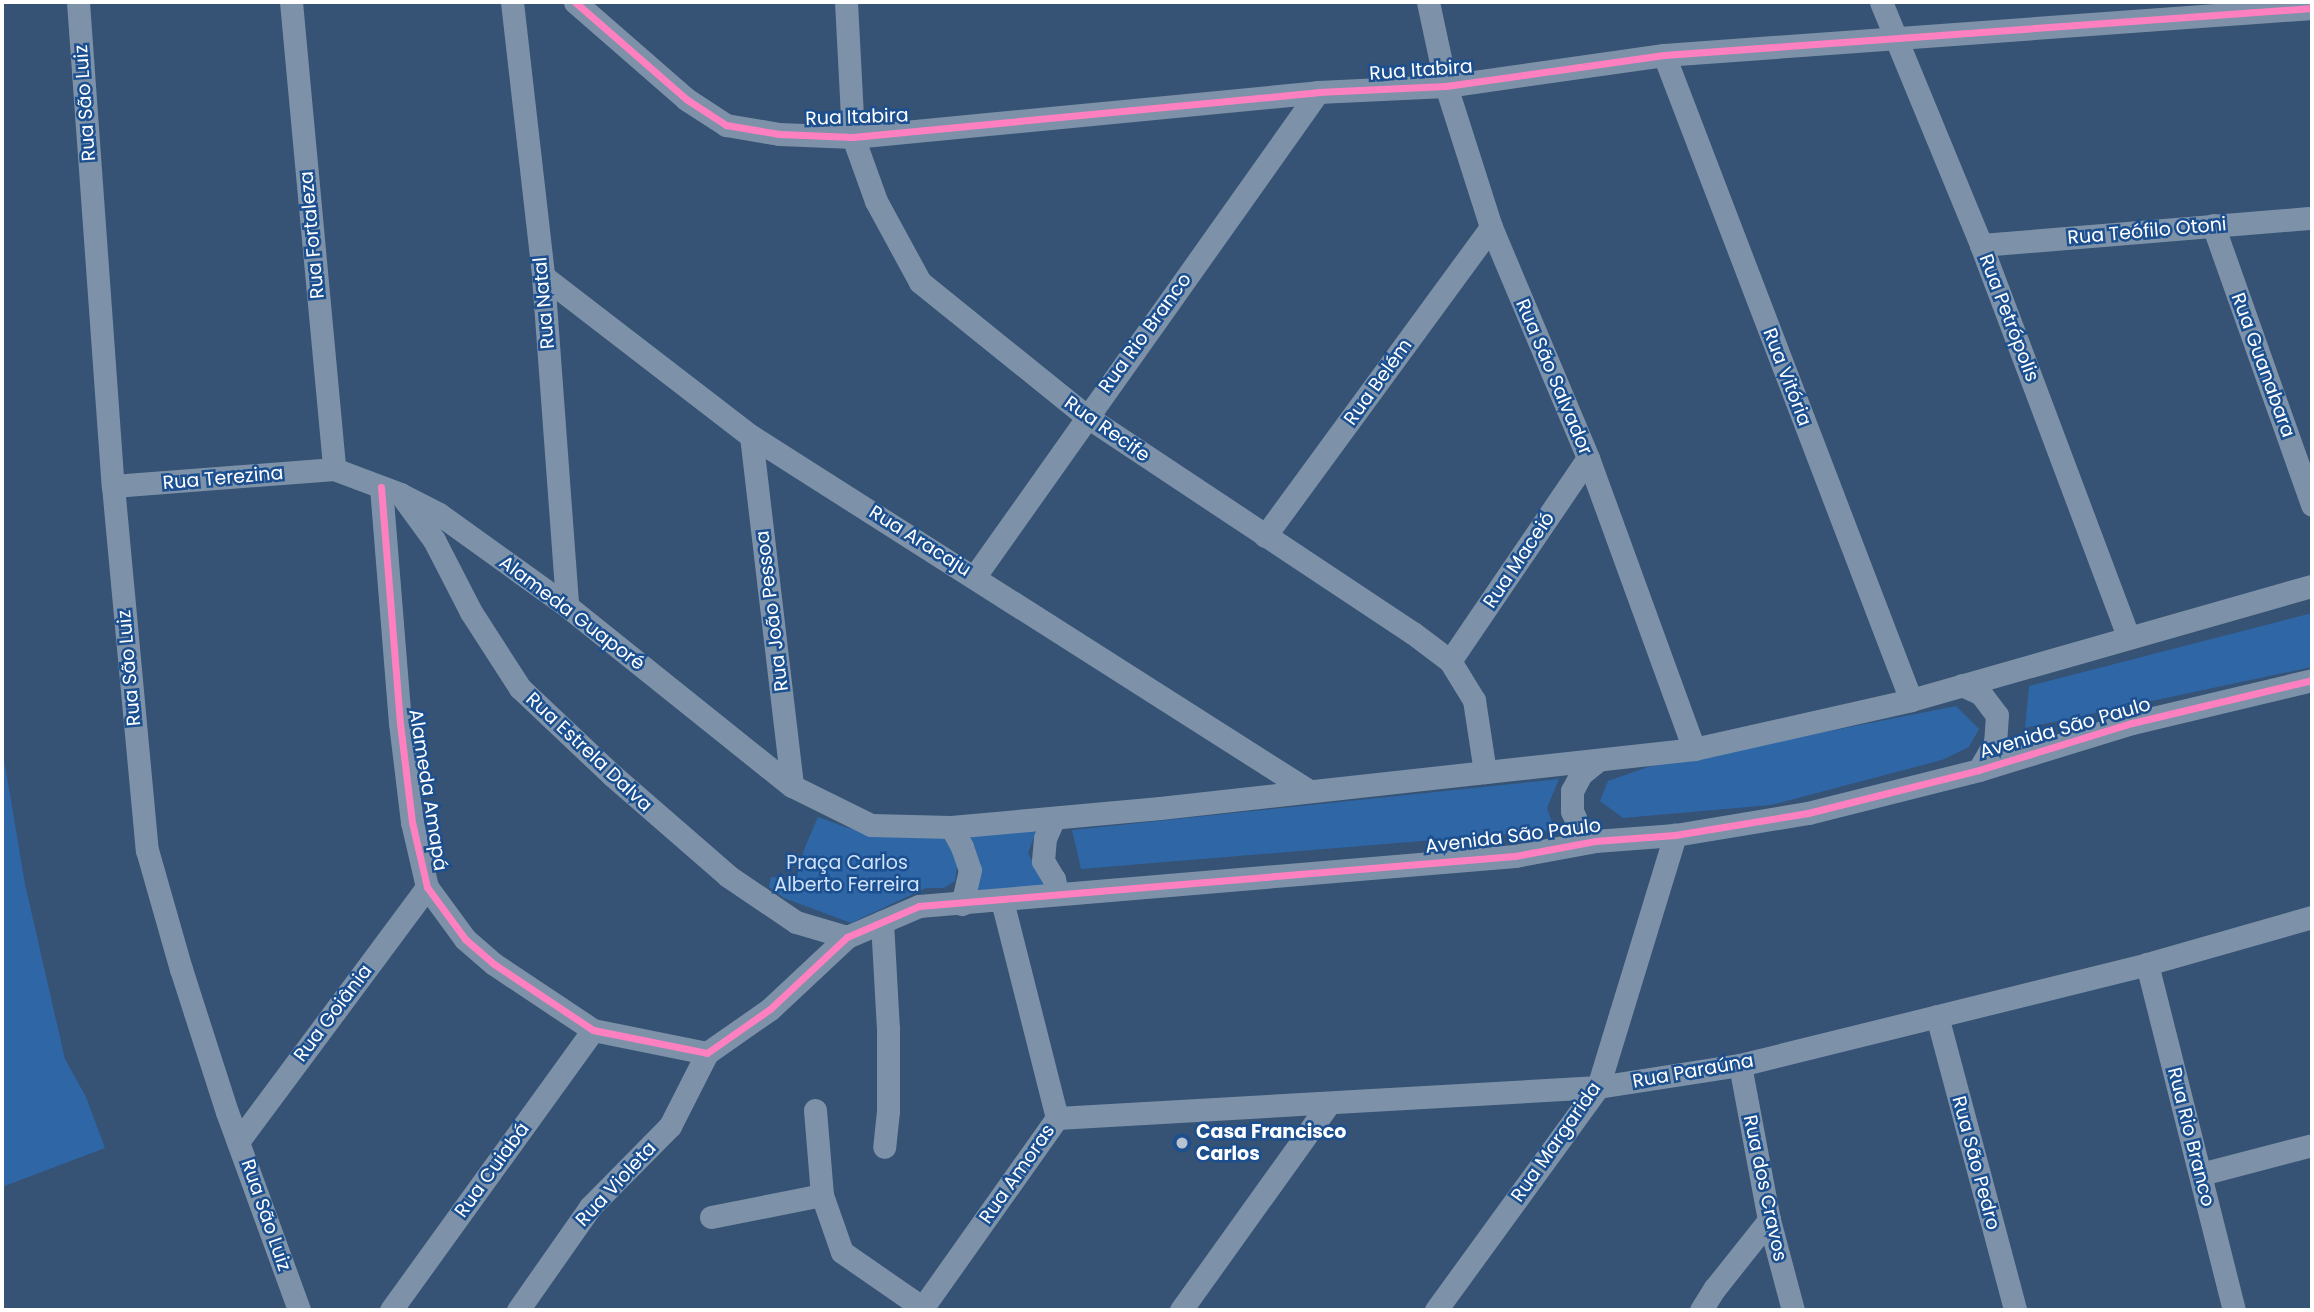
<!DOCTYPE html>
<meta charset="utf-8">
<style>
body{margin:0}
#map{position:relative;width:2314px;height:1312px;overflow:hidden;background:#365274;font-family:Poppins,sans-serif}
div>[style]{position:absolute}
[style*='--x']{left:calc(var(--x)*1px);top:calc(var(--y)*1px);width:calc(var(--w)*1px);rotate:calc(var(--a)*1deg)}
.green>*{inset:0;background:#2f66a5}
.minor>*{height:23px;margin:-11.5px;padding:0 11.5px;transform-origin:11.5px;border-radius:11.5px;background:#7d92a8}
.cycleway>*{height:7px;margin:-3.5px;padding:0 3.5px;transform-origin:3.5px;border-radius:3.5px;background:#ff80c0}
.dots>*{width:19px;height:19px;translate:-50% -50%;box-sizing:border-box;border:4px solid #1b4f8f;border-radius:50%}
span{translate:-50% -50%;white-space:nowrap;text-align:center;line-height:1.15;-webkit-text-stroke:5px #1b4f8f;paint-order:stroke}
.street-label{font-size:19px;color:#fff}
.park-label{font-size:19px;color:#cfe3fa}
.poi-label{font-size:19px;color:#fff;font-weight:700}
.left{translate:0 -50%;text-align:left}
.frame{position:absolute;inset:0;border:4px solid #fff;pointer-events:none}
</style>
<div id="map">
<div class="green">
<div style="clip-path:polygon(2312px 613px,2312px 667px,2025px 728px,2029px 686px)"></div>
<div style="clip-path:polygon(1956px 706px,1979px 729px,1969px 747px,1942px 760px,1771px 805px,1623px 818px,1600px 801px,1608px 781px,1648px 767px)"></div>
<div style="clip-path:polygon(2px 747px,25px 884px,65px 1059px,86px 1097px,105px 1148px,2px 1187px)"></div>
<div style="clip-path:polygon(1559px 779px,1547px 808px,1555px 830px,1081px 869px,1072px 830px)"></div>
<div style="clip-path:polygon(818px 817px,848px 828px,885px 833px,940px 832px,958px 861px,955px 881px,944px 888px,926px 888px,851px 923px,784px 898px,769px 887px,771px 877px,781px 878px,794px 886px,805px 847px)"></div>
<div style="clip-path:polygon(1039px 824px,1028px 853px,1045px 887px,978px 892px,965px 832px)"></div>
</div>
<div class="minor">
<div style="--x:78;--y:2;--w:485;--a:85.9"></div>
<div style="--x:113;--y:486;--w:366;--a:84.7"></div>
<div style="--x:147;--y:850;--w:124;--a:74.1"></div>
<div style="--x:181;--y:969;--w:150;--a:72.2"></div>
<div style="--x:227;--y:1112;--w:211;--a:70"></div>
<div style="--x:291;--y:2;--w:469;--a:84.7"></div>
<div style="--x:512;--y:2;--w:276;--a:83.5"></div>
<div style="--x:543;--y:276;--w:331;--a:85.8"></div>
<div style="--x:575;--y:2;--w:147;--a:41.1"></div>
<div style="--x:686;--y:99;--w:48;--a:33"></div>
<div style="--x:726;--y:125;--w:54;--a:9.6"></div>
<div style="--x:779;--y:134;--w:74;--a:2.3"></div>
<div style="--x:853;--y:137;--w:467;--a:-5.5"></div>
<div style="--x:1318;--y:92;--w:128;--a:-2.7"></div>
<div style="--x:1446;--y:86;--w:220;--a:-8.1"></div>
<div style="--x:1664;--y:55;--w:650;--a:-4.15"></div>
<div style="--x:846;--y:2;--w:135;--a:87"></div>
<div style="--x:853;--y:137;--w:68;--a:70.2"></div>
<div style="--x:876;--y:201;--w:92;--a:61.5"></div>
<div style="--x:920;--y:282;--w:213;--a:38.9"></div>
<div style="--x:1086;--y:416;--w:392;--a:33.6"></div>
<div style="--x:1413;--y:633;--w:46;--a:37.1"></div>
<div style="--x:1450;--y:661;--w:46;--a:58.4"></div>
<div style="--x:1474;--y:700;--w:73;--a:81.3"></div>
<div style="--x:1428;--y:2;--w:86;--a:77.9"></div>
<div style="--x:1446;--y:86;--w:148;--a:72.3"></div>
<div style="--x:1491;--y:227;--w:251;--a:67.2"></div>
<div style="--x:1588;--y:458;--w:310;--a:70"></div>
<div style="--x:1881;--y:2;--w:263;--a:67.6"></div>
<div style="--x:1981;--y:245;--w:419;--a:69.4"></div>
<div style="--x:1664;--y:55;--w:691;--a:69.05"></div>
<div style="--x:2213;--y:225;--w:297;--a:70.5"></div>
<div style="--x:1981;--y:245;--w:332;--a:-4.7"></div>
<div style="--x:543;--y:276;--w:262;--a:37.6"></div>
<div style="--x:751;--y:436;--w:661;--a:32.46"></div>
<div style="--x:751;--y:436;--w:352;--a:83.3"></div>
<div style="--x:113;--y:486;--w:222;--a:-4.4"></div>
<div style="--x:334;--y:469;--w:71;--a:20.7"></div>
<div style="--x:400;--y:494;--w:44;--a:27.1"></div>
<div style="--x:439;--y:514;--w:158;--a:35.7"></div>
<div style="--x:567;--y:606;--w:288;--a:38.7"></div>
<div style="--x:792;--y:786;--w:88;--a:26.3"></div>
<div style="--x:871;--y:825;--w:80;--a:1.4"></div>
<div style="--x:951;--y:827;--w:210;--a:-5.2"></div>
<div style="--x:1160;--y:808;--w:537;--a:-6.3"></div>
<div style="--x:1694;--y:749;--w:222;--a:-12.7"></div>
<div style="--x:1911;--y:700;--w:417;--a:-15.9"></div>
<div style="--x:381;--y:487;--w:237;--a:85.4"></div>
<div style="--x:400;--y:723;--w:100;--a:83.1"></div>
<div style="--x:412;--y:822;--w:67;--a:77"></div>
<div style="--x:427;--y:887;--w:64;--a:53.8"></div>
<div style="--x:465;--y:939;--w:38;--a:41"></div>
<div style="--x:494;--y:964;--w:119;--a:33.7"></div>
<div style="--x:593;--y:1030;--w:116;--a:11.4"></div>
<div style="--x:404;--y:499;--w:51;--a:53.8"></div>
<div style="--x:434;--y:540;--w:81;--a:62.8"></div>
<div style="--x:471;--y:612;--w:90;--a:57.2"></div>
<div style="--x:520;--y:688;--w:127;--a:43.4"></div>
<div style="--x:612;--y:775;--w:154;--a:41"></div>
<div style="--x:728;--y:876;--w:82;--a:34.1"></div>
<div style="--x:796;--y:922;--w:53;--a:16.4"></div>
<div style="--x:1265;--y:536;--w:383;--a:-53.8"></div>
<div style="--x:975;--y:576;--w:593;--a:-54.68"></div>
<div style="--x:1450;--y:661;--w:245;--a:-55.8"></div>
<div style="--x:1962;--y:685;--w:21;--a:25"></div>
<div style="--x:1981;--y:694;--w:26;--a:53"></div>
<div style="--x:1997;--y:715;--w:27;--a:94"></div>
<div style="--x:1995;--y:742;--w:32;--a:120"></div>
<div style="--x:1054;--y:818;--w:22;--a:114"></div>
<div style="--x:1045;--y:838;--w:23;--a:95"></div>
<div style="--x:1043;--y:861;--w:21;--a:59"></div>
<div style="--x:1054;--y:879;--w:14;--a:78"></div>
<div style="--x:951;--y:827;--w:23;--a:61"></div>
<div style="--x:962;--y:847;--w:24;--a:71"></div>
<div style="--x:970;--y:870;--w:35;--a:103"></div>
<div style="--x:1595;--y:841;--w:19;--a:-141"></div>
<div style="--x:1580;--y:829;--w:20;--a:-114"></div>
<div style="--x:1572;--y:811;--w:20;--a:-90"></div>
<div style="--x:1572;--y:791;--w:19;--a:-62"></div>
<div style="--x:1581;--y:774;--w:19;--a:-39"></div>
<div style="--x:882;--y:922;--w:107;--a:86.8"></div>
<div style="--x:888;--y:1029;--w:82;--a:90"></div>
<div style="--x:888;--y:1111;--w:36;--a:96"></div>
<div style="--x:2147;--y:964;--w:357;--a:75.9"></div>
<div style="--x:1937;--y:1016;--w:304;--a:75.1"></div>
<div style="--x:1740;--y:1065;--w:158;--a:79.4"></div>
<div style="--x:1769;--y:1220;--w:93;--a:75.1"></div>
<div style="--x:815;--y:1110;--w:85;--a:85.3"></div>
<div style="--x:822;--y:1195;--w:60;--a:70.7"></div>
<div style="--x:842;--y:1252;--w:98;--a:34.7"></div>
<div style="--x:1057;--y:1118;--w:542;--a:-3.28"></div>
<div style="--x:1598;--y:1087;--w:144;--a:-8.8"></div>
<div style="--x:1740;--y:1065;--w:419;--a:-13.9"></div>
<div style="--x:2147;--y:964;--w:172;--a:-15.9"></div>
<div style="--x:240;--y:1139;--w:314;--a:-53.4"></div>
<div style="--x:2201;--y:1174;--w:115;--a:-14.6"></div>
<div style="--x:711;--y:1217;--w:113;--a:-11.2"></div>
<div style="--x:391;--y:1310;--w:345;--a:-54.2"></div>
<div style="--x:518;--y:1310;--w:126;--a:-55"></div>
<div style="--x:590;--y:1207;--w:114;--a:-45.4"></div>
<div style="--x:670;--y:1126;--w:82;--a:-63.1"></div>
<div style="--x:707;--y:1053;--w:77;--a:-34.9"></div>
<div style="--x:770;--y:1009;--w:105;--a:-43.1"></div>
<div style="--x:847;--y:937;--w:78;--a:-23.3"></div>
<div style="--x:919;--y:906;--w:598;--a:-4.8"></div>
<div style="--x:1515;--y:856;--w:81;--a:-10.6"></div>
<div style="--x:1595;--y:841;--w:80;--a:-4.3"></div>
<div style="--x:1675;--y:835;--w:135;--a:-9.4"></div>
<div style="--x:1808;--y:813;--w:176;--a:-14.1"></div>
<div style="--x:1979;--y:770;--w:160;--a:-17.1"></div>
<div style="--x:2132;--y:723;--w:185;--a:-13.4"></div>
<div style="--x:921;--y:1310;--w:235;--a:-54.7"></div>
<div style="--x:1057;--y:1118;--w:224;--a:-104.2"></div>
<div style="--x:1181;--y:1310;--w:254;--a:-54.4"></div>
<div style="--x:1436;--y:1310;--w:276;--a:-54"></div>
<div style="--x:1598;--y:1087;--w:264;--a:-73"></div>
<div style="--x:1701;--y:1310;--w:26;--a:-58"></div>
<div style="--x:1715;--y:1288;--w:87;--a:-51.5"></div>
</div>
<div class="cycleway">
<div style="--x:575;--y:2;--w:147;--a:41.1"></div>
<div style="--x:686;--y:99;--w:48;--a:33"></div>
<div style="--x:726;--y:125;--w:54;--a:9.6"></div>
<div style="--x:779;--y:134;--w:74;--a:2.3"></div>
<div style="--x:853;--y:137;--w:467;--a:-5.5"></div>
<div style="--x:1318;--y:92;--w:128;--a:-2.7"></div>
<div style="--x:1446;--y:86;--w:220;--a:-8.1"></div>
<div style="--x:1664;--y:55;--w:650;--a:-4.15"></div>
<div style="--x:381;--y:487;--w:237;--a:85.4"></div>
<div style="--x:400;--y:723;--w:100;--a:83.1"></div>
<div style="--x:412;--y:822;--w:67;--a:77"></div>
<div style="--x:427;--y:887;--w:64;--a:53.8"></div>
<div style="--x:465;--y:939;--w:38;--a:41"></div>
<div style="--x:494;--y:964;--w:119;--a:33.7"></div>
<div style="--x:593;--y:1030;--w:116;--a:11.4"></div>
<div style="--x:707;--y:1053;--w:77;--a:-34.9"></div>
<div style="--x:770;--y:1009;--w:105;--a:-43.1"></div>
<div style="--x:847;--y:937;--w:78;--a:-23.3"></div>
<div style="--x:919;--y:906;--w:598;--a:-4.8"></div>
<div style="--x:1515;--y:856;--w:81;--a:-10.6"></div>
<div style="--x:1595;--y:841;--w:80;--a:-4.3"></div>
<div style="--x:1675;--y:835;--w:135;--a:-9.4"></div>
<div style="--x:1808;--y:813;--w:176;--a:-14.1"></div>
<div style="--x:1979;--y:770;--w:160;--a:-17.1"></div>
<div style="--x:2132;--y:723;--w:185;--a:-13.4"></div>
</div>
<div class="dots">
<div style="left:1182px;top:1143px;background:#b9c2ce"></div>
</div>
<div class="street-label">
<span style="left:1421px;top:70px;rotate:-4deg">Rua Itabira</span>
<span style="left:85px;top:103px;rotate:-94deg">Rua São Luiz</span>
<span style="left:857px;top:117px;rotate:-2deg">Rua Itabira</span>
<span style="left:2147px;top:231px;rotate:-5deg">Rua Teófilo Otoni</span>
<span style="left:312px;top:235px;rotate:-95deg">Rua Fortaleza</span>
<span style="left:544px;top:303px;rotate:-95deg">Rua Natal</span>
<span style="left:2009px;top:318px;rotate:69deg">Rua Petrópolis</span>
<span style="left:1145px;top:333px;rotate:-54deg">Rua Rio Branco</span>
<span style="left:2263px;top:365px;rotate:70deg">Rua Guanabara</span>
<span style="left:1554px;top:377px;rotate:67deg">Rua São Salvador</span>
<span style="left:1787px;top:377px;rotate:69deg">Rua Vitória</span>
<span style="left:1378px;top:382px;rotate:-54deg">Rua Belém</span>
<span style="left:1107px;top:429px;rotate:35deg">Rua Recife</span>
<span style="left:223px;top:478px;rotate:-5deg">Rua Terezina</span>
<span style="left:920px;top:541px;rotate:32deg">Rua Aracaju</span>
<span style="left:1519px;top:560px;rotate:-56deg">Rua Maceió</span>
<span style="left:772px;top:611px;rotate:-97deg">Rua João Pessoa</span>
<span style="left:572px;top:613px;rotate:37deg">Alameda Guaporé</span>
<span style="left:129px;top:668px;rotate:-95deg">Rua São Luiz</span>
<span style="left:2065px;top:728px;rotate:-16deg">Avenida São Paulo</span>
<span style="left:589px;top:752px;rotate:43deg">Rua Estrela Dalva</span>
<span style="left:428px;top:790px;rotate:81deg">Alameda Amapá</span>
<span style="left:1513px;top:836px;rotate:-7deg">Avenida São Paulo</span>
<span style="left:333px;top:1013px;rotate:-53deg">Rua Goiânia</span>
<span style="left:1693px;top:1071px;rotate:-10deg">Rua Paraúna</span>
<span style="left:2191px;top:1137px;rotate:76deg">Rua Rio Branco</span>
<span style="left:1556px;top:1142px;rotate:-55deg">Rua Margarida</span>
<span style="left:1976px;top:1163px;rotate:75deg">Rua São Pedro</span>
<span style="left:492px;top:1170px;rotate:-54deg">Rua Cuiabá</span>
<span style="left:1017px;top:1174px;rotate:-55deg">Rua Amoras</span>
<span style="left:616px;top:1184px;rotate:-47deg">Rua Violeta</span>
<span style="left:1765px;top:1188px;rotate:78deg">Rua dos Cravos</span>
<span style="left:266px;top:1215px;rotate:71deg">Rua São Luiz</span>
</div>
<div class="park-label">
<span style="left:847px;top:874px">Praça Carlos<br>Alberto Ferreira</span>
</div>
<div class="poi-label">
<span class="left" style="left:1196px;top:1143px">Casa Francisco<br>Carlos</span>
</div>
<div class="frame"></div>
</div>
